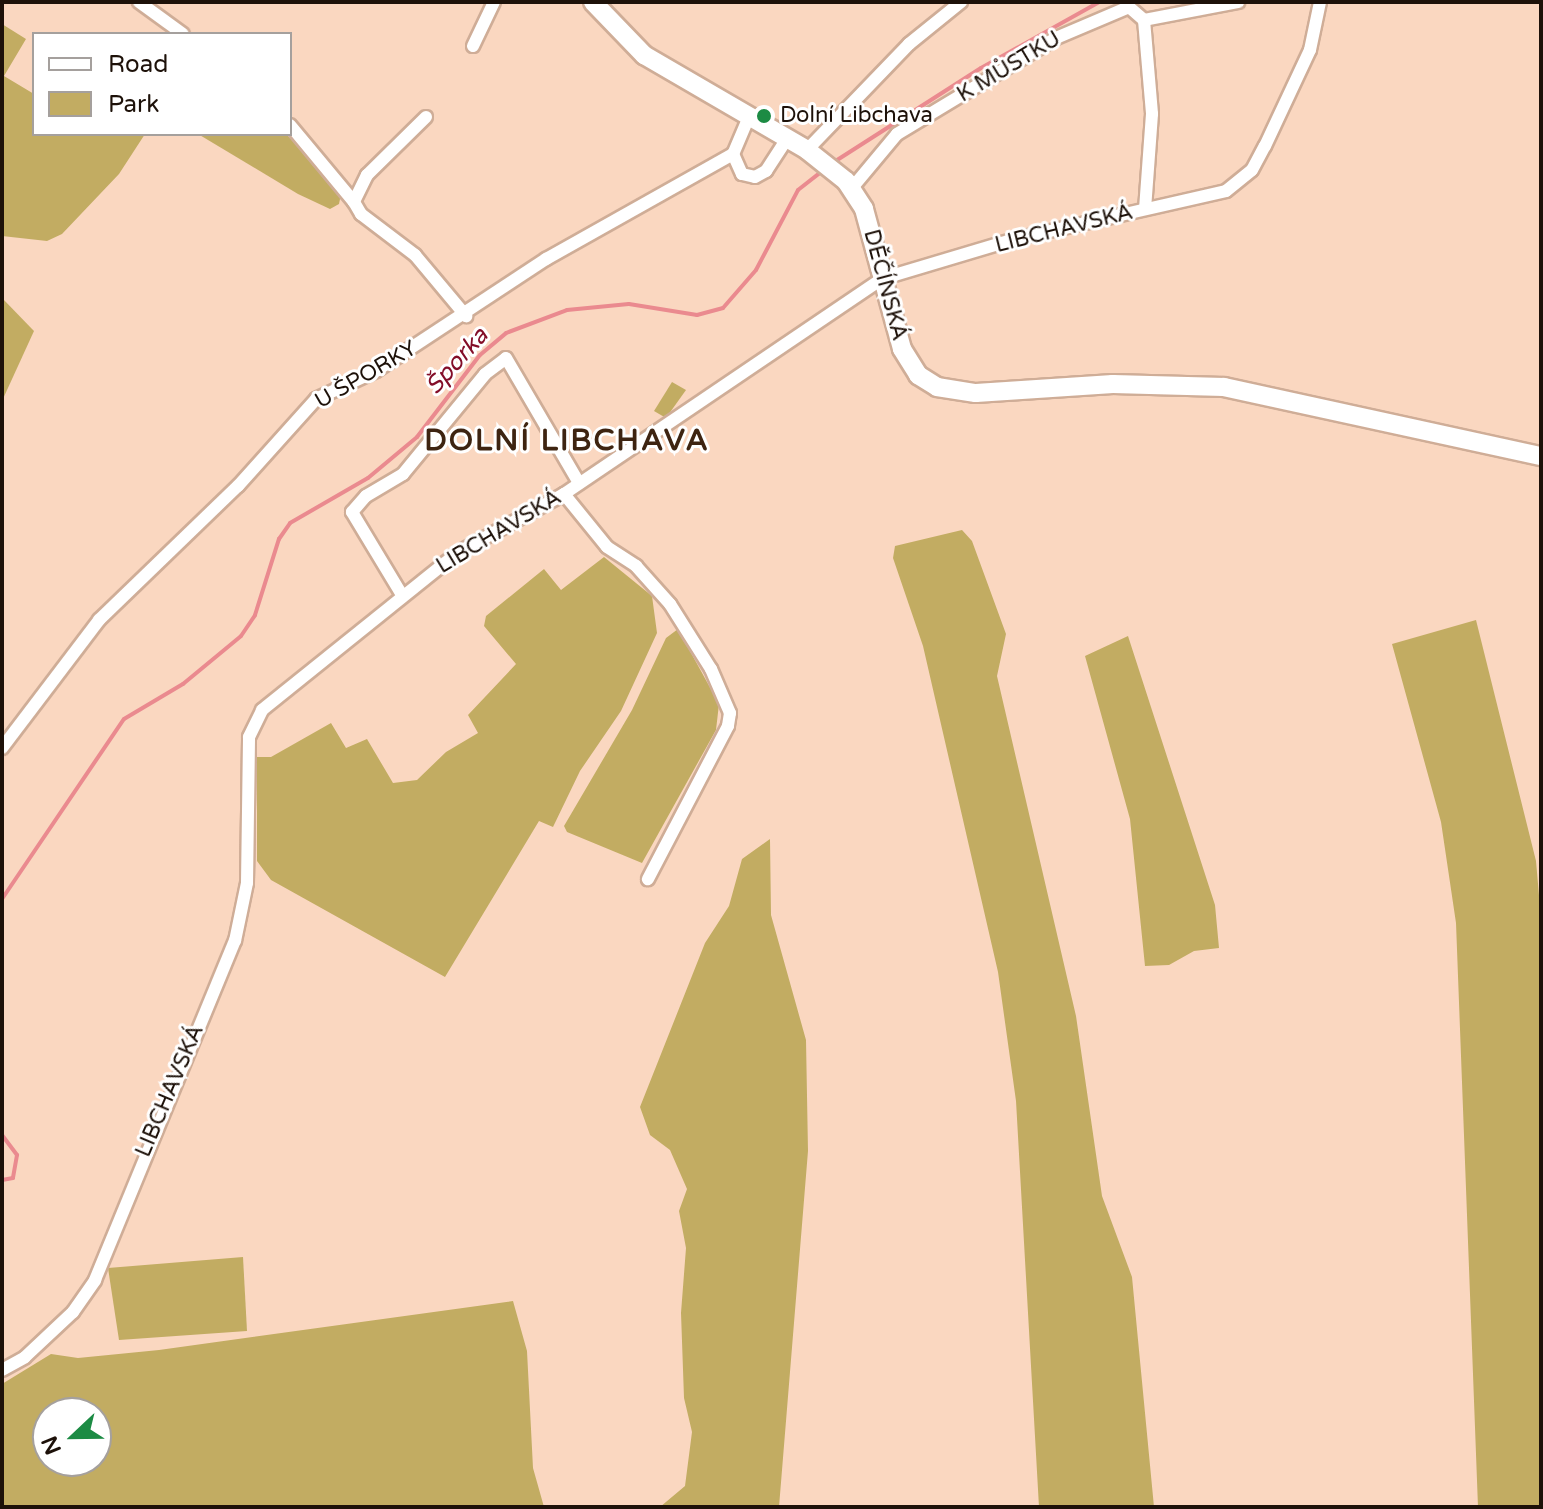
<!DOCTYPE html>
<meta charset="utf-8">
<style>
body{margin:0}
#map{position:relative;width:1543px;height:1509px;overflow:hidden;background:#fad7c0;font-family:"Varela Round",sans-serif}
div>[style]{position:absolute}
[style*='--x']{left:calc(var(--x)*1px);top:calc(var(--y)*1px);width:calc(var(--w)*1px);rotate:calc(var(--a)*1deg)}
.green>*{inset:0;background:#c2ac62}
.stream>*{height:4px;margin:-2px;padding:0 2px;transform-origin:2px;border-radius:2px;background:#ea8a8f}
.roads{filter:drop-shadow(2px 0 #cfad97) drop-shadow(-2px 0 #cfad97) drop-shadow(0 2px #cfad97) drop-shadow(0 -2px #cfad97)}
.street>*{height:12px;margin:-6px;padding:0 6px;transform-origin:6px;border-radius:6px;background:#fff}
.secondary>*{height:18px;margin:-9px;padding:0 9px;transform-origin:9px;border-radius:9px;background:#fff}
.dots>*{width:22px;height:22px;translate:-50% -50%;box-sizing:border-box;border:4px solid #fff;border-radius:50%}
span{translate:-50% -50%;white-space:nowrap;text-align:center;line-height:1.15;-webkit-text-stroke:6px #fff;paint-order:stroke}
.street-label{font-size:22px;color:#1d1109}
.poi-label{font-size:22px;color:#1d1109}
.left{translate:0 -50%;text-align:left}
.water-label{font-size:24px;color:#830d28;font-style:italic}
.district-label{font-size:30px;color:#3e2411;font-weight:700;letter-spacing:2px}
.frame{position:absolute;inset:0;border:4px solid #1d1109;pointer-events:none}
.legend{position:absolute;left:32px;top:32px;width:260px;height:104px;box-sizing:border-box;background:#fff;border:2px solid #a5a09d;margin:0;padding:10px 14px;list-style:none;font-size:24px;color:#1d1109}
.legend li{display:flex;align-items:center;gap:16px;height:40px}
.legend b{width:40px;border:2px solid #a5a09d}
.north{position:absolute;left:32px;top:1397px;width:80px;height:80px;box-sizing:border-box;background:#fff;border:2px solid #a5a09d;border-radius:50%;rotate:248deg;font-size:22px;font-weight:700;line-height:32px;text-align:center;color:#1d1109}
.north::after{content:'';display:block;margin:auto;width:28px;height:36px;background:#1c8b44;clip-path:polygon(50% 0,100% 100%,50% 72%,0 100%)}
</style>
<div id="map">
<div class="green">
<div style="clip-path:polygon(2px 24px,26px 39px,4px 76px,34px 94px,34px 134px,145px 134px,119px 174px,62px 234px,47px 241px,2px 236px)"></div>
<div style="clip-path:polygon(198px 134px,286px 134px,328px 173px,341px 194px,339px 204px,330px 209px,298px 194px)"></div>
<div style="clip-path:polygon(2px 298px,34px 331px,2px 401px)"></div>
<div style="clip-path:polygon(672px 382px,686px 390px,666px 418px,654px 411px)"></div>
<div style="clip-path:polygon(962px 530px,972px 541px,1006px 634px,997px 676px,1076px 1016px,1102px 1196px,1132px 1277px,1154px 1507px,1039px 1507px,1016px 1101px,998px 972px,923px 646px,893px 558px,895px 546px)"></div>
<div style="clip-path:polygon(604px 557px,652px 596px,657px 633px,621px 711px,580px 771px,553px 827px,539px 821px,445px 977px,271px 880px,257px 861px,257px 757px,271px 757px,331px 723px,346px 748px,367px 739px,393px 783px,417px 780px,446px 752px,478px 733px,468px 715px,516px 664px,484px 626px,486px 616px,544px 569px,561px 590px)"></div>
<div style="clip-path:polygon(1476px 620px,1536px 861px,1541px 918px,1541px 1507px,1478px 1507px,1456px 923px,1441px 822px,1392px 644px)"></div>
<div style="clip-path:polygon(678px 629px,719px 704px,716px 730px,642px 863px,567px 832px,564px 826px,632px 710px,666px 638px)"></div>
<div style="clip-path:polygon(1128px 636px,1215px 905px,1219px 948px,1194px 951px,1169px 965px,1145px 966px,1130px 819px,1085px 656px)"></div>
<div style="clip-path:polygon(770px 839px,771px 915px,806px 1040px,808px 1151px,779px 1507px,660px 1507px,685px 1486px,692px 1432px,684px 1398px,681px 1313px,686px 1248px,679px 1211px,687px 1189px,670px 1150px,650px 1135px,640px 1107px,705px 943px,729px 906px,742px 859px)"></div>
<div style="clip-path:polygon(243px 1257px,247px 1331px,119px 1340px,108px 1268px)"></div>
<div style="clip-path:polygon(evenodd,513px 1301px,527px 1351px,533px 1468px,544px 1507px,2px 1507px,2px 1384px,51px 1354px,78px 1358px,159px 1350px,513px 1301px,48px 1413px,96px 1413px,96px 1461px,48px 1461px,48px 1413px)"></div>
</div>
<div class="stream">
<div style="--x:834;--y:162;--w:174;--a:-32.6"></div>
<div style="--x:981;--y:68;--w:135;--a:-29.2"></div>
<div style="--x:2;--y:899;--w:217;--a:-55.9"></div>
<div style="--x:124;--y:719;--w:69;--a:-30.7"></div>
<div style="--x:183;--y:684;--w:75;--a:-39.6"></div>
<div style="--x:241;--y:636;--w:25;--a:-56"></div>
<div style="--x:255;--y:615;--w:80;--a:-72.5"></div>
<div style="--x:279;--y:539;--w:19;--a:-55"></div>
<div style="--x:290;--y:523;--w:90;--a:-30"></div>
<div style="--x:368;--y:478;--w:64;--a:-39.9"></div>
<div style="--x:417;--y:437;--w:103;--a:-52.5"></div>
<div style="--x:480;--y:355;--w:34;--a:-40"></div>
<div style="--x:506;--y:333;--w:65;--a:-20.7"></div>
<div style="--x:567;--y:310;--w:62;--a:-5.5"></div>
<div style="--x:629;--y:304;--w:69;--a:9.2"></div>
<div style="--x:697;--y:315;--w:27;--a:-15"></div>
<div style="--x:723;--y:308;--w:50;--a:-49"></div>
<div style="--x:756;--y:270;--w:90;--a:-62.3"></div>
<div style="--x:798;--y:190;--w:33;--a:-38"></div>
<div style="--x:2;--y:1135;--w:25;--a:53"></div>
<div style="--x:17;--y:1155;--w:23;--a:100"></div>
<div style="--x:13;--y:1178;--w:11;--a:170"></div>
</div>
<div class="roads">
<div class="street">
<div style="--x:139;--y:2;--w:54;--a:36"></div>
<div style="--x:1144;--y:20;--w:94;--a:85.1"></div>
<div style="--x:1152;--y:114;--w:95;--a:94.2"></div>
<div style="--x:473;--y:46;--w:49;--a:-64.5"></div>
<div style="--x:426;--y:117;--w:83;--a:135.5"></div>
<div style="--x:367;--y:175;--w:30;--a:116"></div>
<div style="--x:354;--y:202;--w:14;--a:60"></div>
<div style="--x:361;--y:214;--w:68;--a:37.2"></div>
<div style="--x:415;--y:255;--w:80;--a:50.1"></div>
<div style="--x:748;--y:119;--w:38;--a:113"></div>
<div style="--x:733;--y:154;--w:22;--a:66"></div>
<div style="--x:742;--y:174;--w:13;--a:13"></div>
<div style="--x:755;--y:177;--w:13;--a:-29"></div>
<div style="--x:766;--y:171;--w:38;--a:-57"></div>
<div style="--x:290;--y:125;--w:100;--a:50.3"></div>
<div style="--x:807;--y:150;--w:147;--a:-46.1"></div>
<div style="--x:909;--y:44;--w:67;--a:-38.9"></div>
<div style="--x:852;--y:188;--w:70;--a:-50.2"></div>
<div style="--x:897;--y:134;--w:186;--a:-31.1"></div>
<div style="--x:1056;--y:38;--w:79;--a:-23"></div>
<div style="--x:1129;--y:7;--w:20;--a:41"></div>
<div style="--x:1144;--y:20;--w:96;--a:-10.8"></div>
<div style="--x:564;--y:494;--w:68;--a:50.9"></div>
<div style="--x:607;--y:547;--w:35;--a:33"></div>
<div style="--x:636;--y:566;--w:51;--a:48.2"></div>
<div style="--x:670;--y:604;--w:77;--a:57.8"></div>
<div style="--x:711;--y:669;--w:48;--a:66.6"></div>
<div style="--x:730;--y:713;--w:13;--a:99"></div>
<div style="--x:728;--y:726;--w:173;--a:117.6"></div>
<div style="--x:402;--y:595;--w:97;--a:-121.1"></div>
<div style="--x:352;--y:512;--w:21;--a:-49"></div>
<div style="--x:366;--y:496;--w:43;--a:-30.7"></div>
<div style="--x:403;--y:474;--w:129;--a:-50.6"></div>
<div style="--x:485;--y:374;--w:26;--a:-37"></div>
<div style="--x:506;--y:358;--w:145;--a:59.7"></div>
<div style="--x:2;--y:748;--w:161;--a:-52.8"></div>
<div style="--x:99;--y:620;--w:193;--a:-44"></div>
<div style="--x:238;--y:486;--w:117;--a:-48.1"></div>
<div style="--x:316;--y:399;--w:66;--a:-25"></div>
<div style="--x:376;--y:371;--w:204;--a:-33.4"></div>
<div style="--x:546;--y:259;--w:214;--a:-29.3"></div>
<div style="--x:2;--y:1370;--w:26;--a:-29"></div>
<div style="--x:25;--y:1357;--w:66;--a:-43.2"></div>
<div style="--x:73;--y:1312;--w:39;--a:-55"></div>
<div style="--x:95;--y:1280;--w:367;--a:-67.6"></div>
<div style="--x:235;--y:941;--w:59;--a:-78.3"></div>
<div style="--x:247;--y:883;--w:146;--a:-89.2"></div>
<div style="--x:249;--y:737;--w:30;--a:-64"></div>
<div style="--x:262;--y:710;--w:250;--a:-38.8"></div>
<div style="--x:457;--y:553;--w:122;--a:-28.9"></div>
<div style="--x:564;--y:494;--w:383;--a:-34.1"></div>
<div style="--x:881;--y:279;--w:140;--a:-16.6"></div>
<div style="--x:1015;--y:239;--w:216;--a:-12.8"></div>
<div style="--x:1226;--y:191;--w:33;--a:-39"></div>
<div style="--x:1252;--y:170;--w:27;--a:-62"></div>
<div style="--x:1265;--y:146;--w:106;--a:-64.9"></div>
<div style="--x:1310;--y:50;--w:49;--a:-78.2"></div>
</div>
<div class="secondary">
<div style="--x:593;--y:2;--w:74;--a:46.1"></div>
<div style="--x:644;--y:55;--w:189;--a:30.2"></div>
<div style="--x:807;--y:150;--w:50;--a:38.5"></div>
<div style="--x:846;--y:181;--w:33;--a:57"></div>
<div style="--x:864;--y:209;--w:145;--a:74.8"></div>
<div style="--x:902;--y:349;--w:31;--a:58"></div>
<div style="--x:918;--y:375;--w:22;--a:32"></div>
<div style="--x:937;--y:387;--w:39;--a:9"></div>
<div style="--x:976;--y:393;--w:137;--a:-3.8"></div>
<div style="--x:1113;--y:384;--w:111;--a:1.5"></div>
<div style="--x:1224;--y:387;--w:324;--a:12.3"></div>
</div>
</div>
<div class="dots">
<div style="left:764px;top:116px;background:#1c8b44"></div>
</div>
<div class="street-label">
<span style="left:1009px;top:67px;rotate:-31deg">K MŮSTKU</span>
<span style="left:1064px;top:229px;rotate:-14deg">LIBCHAVSKÁ</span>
<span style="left:885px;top:285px;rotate:75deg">DĚČÍNSKÁ</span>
<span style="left:366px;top:375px;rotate:-30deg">U ŠPORKY</span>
<span style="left:499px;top:532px;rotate:-31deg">LIBCHAVSKÁ</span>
<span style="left:170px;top:1091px;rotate:-67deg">LIBCHAVSKÁ</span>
</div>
<div class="poi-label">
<span class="left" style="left:780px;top:116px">Dolní Libchava</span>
</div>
<div class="water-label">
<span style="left:457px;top:361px;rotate:-48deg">Šporka</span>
</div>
<div class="district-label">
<span style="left:567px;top:441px">DOLNÍ LIBCHAVA</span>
</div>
<div class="frame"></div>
<ul class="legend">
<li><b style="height:10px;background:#fff"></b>Road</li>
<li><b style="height:22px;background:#c2ac62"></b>Park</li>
</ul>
<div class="north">N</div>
</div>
